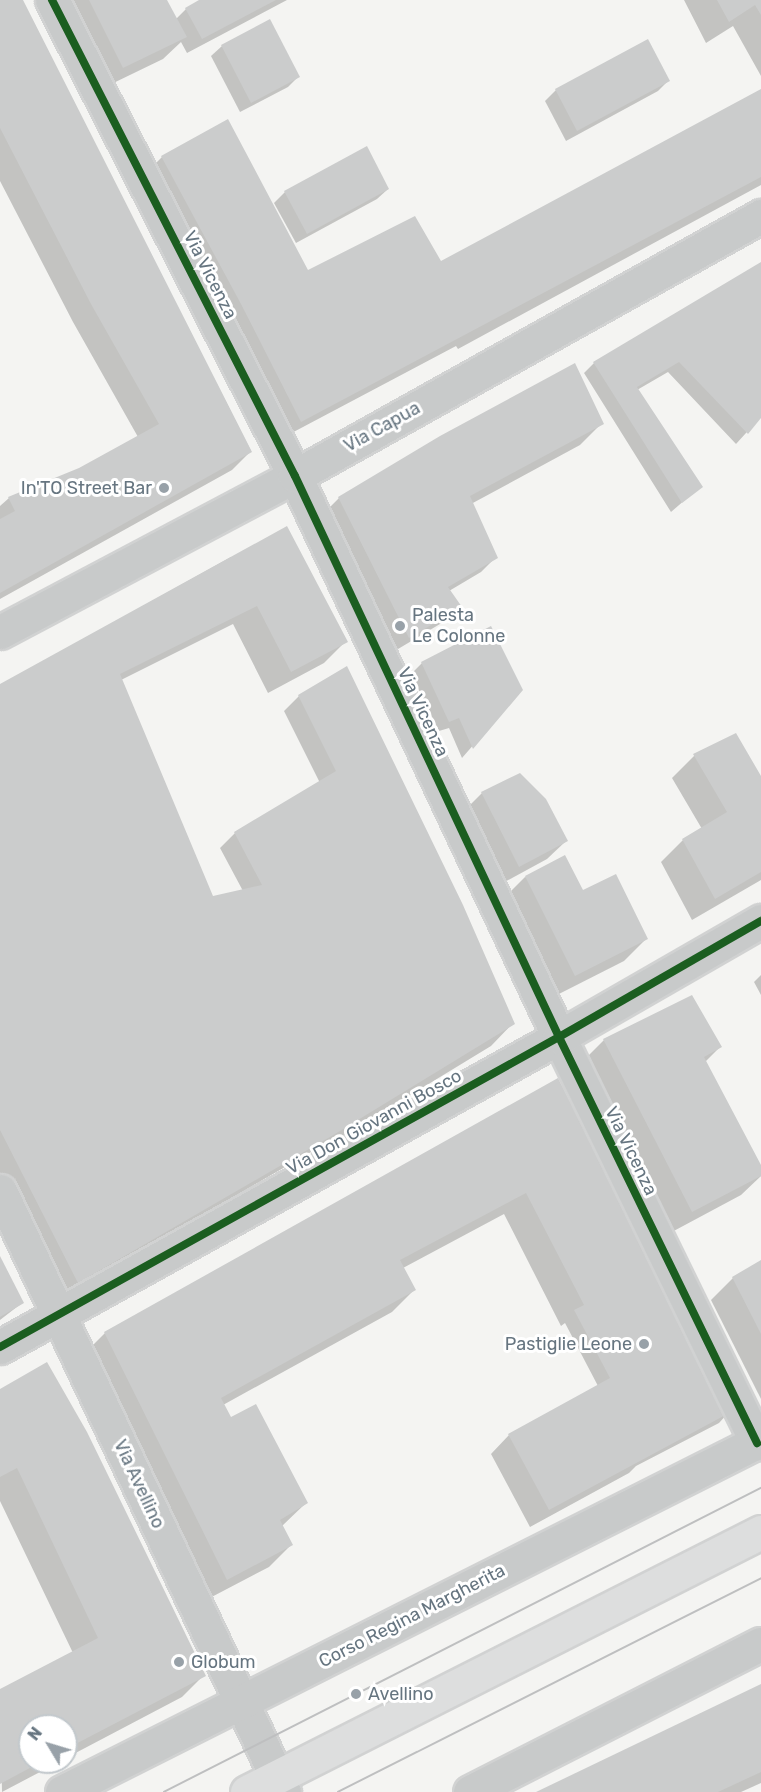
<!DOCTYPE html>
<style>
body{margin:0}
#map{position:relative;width:761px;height:1792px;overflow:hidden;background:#f4f4f2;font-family:Rubik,sans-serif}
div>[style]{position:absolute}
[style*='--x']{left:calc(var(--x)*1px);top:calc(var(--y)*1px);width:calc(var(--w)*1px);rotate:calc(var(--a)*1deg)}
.shadow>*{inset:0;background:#0003}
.building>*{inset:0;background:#cbcccc}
.roads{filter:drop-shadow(2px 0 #d1d2d2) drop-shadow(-2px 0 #d1d2d2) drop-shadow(0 2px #d1d2d2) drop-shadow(0 -2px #d1d2d2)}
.street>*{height:33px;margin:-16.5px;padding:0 16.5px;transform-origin:16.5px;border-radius:16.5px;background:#c8caca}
.primary>*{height:33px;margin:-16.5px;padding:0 16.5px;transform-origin:16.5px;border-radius:16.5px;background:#dddede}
.tram>*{height:1.5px;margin:-0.75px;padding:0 0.75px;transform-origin:0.75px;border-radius:0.75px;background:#bebfc0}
.cycleway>*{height:8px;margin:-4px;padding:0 4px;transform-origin:4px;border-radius:4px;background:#1b5e20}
.dots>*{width:16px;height:16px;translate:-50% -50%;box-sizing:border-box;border:3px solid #fff;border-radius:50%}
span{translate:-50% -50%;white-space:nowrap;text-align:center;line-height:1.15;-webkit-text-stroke:6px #fff;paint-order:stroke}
.street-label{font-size:18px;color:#667580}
.poi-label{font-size:18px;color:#667580}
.right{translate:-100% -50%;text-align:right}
.left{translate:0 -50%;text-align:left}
.north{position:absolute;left:18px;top:1714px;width:60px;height:60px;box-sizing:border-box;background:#fff;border:2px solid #c2c8cc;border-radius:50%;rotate:308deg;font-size:16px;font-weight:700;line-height:24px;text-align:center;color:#667580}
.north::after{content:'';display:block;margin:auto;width:21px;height:27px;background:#98a1a8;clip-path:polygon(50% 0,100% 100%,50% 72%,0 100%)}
</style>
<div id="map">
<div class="shadow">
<div style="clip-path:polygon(0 0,21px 0,251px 451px,232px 470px,0 599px,0 506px,9px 498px,78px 470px,138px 437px,73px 322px,0 181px)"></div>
<div style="clip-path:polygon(62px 0,166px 0,176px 19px,186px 9px,202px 0,287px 0,187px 53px,181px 42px,163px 59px,101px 89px)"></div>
<div style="clip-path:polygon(684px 0,761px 0,761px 76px,733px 26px,706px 43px)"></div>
<div style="clip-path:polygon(647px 41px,668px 81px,658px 91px,566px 141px,545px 101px,556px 90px)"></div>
<div style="clip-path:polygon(222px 46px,298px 77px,288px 87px,240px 112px,211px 56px)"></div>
<div style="clip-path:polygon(761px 91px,761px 185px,458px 349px,456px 346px,286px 436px,140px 179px,162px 157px,307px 272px,441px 263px)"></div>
<div style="clip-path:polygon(366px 148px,388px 189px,377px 199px,296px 243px,274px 203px,285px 192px)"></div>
<div style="clip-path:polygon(761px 264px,761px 415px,746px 433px,736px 444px,668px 372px,637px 390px,701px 486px,671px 512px,584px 373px,594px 363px)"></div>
<div style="clip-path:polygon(602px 423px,580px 445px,471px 504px,496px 557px,481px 572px,449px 591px,460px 606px,445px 621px,393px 652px,324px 513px,339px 498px)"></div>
<div style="clip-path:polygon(231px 557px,346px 641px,324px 663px,268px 693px,233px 624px,121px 680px,212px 898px,243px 891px,220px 848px,235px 833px,320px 783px,284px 711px,299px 696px,513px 1023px,491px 1046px,312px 1155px,311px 1152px,62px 1296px,0 1173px,0 686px)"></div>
<div style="clip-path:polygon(422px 663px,521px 690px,462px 758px,449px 728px,439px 731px,411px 674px)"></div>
<div style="clip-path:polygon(736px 735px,761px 779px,761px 880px,692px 920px,661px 862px,683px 840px,702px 829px,672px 778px,694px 756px)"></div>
<div style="clip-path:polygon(482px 793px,566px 841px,547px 859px,501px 884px,464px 811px)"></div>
<div style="clip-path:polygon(525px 877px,583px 892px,647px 938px,624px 961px,553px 997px,503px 899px)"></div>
<div style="clip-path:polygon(761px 975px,761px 995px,754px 982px)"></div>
<div style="clip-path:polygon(604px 1040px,720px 1047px,705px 1062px,761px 1168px,761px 1176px,741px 1195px,670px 1233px,582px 1062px)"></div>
<div style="clip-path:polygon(557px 1080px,729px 1412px,719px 1423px,636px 1466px,629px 1473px,530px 1527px,491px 1454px,509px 1435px,598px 1386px,565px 1323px,561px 1326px,504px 1214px,403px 1268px,414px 1290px,392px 1312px,223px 1405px,231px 1419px,306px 1503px,282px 1526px,291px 1545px,269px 1567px,204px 1601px,82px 1356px,105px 1333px)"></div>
<div style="clip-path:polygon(0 1259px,22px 1303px,0 1320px)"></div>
<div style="clip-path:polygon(761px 1262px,761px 1399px,711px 1300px,733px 1278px)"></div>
<div style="clip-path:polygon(0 1390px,204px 1675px,182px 1697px,66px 1758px,66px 1726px,30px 1726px,30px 1762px,59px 1762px,2px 1792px,0 1690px,73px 1653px,0 1501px)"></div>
<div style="clip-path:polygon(761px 1686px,761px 1783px,741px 1792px,540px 1792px)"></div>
</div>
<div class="building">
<div style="clip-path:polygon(0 0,23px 0,252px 452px,0 593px,0 519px,15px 511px,8px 497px,79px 468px,159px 424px,91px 304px,0 128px)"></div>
<div style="clip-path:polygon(89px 0,167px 0,187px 37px,123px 68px)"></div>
<div style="clip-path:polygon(199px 0,276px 0,202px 39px,185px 8px)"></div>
<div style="clip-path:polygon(717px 0,761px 0,761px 15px,755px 5px,729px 22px)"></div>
<div style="clip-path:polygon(270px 19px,300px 77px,251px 103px,221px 45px)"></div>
<div style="clip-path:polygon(648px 39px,670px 81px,577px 131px,555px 89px)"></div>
<div style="clip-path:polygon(761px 89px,761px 177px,301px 422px,241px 304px,161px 156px,228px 119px,308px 270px,415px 216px,441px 261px)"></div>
<div style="clip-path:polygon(367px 146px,389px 189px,307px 234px,284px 191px)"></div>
<div style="clip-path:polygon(761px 262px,761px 418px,748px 434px,679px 362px,637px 387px,703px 487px,682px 503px,593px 362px)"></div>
<div style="clip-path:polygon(575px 363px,604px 424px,470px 496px,498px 558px,448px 587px,462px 607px,409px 638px,338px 497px,440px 436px)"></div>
<div style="clip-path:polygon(287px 526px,348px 642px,291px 672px,257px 606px,120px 674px,213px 896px,262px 885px,234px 832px,336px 771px,298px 695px,347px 666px,463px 905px,515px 1024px,335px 1134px,78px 1283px,0 1130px,0 684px)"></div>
<div style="clip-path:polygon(491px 626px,523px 690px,473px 749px,459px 718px,449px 722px,421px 662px)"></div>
<div style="clip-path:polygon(736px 733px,761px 776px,761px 872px,715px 899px,682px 839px,727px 812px,693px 754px)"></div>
<div style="clip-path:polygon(520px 773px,546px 799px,568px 841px,519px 867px,481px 792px)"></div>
<div style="clip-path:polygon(565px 855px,583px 890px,616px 874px,648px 939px,575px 976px,525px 876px)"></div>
<div style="clip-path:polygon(692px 995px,722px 1047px,704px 1057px,761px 1165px,761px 1176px,692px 1212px,603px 1039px)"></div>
<div style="clip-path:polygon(558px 1078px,731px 1412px,549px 1510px,508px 1434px,610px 1378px,574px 1310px,584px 1305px,526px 1193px,400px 1260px,416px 1290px,221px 1398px,231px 1417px,256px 1404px,308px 1503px,280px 1520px,293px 1545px,227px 1580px,104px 1332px)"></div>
<div style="clip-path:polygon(0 1256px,24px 1303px,0 1317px)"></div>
<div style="clip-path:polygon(761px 1260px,761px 1334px,732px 1277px)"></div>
<div style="clip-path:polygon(47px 1362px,87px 1432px,206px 1676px,66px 1749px,66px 1726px,30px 1726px,30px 1762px,41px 1762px,0 1784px,0 1689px,98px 1638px,17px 1468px,0 1477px,0 1389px)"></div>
<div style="clip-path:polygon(761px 1684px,761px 1772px,718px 1792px,536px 1792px)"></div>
</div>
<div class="roads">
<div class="street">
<div style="--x:52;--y:0;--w:534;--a:62.96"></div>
<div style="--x:295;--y:476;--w:620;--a:64.8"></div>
<div style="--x:559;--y:1037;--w:452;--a:64"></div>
<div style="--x:0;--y:632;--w:334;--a:-27.9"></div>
<div style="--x:295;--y:476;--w:534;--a:-29.16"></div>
<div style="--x:0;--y:1191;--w:665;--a:64.71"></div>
<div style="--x:0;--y:1347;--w:639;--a:-29.01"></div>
<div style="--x:559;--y:1037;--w:233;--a:-29.9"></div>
<div style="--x:62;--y:1792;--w:783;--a:-26.73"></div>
<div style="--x:470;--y:1792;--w:326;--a:-27"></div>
</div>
<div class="primary">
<div style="--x:247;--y:1792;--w:576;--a:-26.83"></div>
</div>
</div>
<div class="tram">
<div style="--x:164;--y:1792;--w:670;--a:-26.99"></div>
<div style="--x:338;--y:1792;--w:474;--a:-26.8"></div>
</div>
<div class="cycleway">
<div style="--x:52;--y:0;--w:534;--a:62.96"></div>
<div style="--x:295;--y:476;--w:620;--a:64.8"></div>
<div style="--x:559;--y:1037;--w:452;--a:64"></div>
<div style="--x:0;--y:1347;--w:639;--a:-29.01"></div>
<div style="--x:559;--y:1037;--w:233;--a:-29.9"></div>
</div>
<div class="dots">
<div style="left:164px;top:488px;background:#98a1a8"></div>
<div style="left:400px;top:626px;background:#98a1a8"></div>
<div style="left:644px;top:1344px;background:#98a1a8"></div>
<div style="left:179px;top:1662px;background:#98a1a8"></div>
<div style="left:356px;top:1694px;background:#98a1a8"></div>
</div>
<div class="street-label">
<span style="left:210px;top:275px;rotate:63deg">Via Vicenza</span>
<span style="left:382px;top:427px;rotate:-29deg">Via Capua</span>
<span style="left:423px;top:712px;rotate:65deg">Via Vicenza</span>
<span style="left:374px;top:1122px;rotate:-29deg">Via Don Giovanni Bosco</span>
<span style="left:631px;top:1151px;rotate:64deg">Via Vicenza</span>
<span style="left:139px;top:1484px;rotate:65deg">Via Avellino</span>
<span style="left:412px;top:1616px;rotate:-27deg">Corso Regina Margherita</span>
</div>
<div class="poi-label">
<span class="right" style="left:152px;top:488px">In'TO Street Bar</span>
<span class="left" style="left:412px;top:626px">Palesta<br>Le Colonne</span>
<span class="right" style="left:632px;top:1344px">Pastiglie Leone</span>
<span class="left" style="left:191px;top:1662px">Globum</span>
<span class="left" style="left:368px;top:1694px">Avellino</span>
</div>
<div class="north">N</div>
</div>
